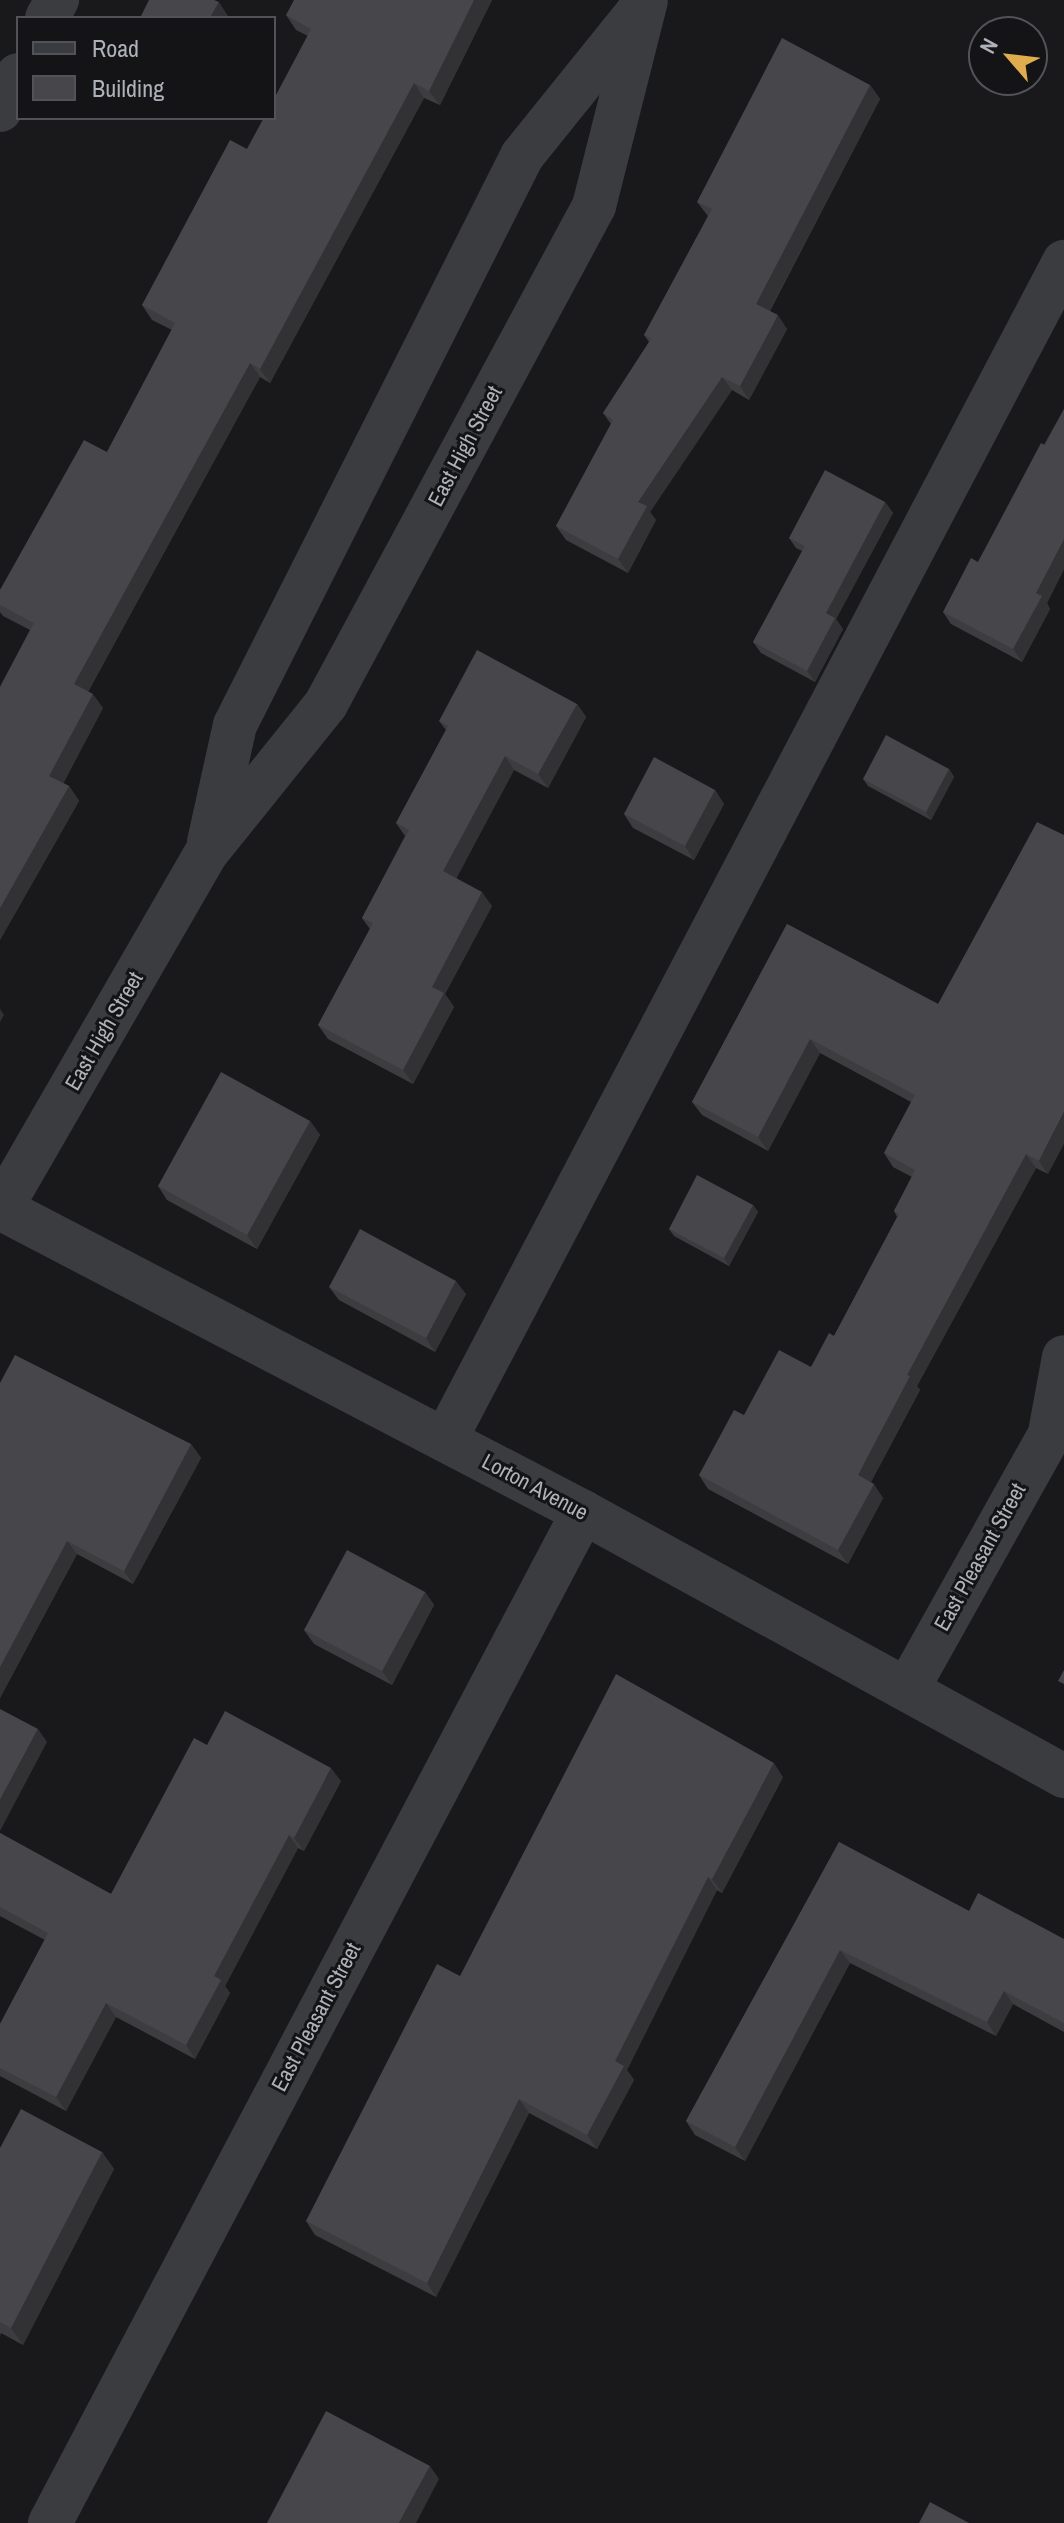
<!DOCTYPE html>
<style>
body{margin:0}
#map{position:relative;width:1064px;height:2523px;overflow:hidden;background:#19191b;font-family:"Archivo Narrow",sans-serif}
div>[style]{position:absolute}
[style*='--x']{left:calc(var(--x)*1px);top:calc(var(--y)*1px);width:calc(var(--w)*1px);rotate:calc(var(--a)*1deg)}
.minor>*{height:44px;margin:-22px;padding:0 22px;transform-origin:22px;border-radius:22px;background:#3b3c40}
.wall>*{inset:0;background:#3d3d40}
.shaded-wall>*{inset:0;background:#323234}
.building>*{inset:0;background:#47474b}
span{translate:-50% -50%;white-space:nowrap;text-align:center;line-height:1.15;-webkit-text-stroke:6px #141416;paint-order:stroke}
.street-label{font-size:22px;color:#adb1b9}
.legend{position:absolute;left:16px;top:16px;width:260px;height:104px;box-sizing:border-box;background:#141416;border:2px solid #515357;margin:0;padding:10px 14px;list-style:none;font-size:24px;color:#adb1b9}
.legend li{display:flex;align-items:center;gap:16px;height:40px}
.legend b{width:40px;border:2px solid #515357}
.north{position:absolute;left:968px;top:16px;width:80px;height:80px;box-sizing:border-box;background:#141416;border:2px solid #515357;border-radius:50%;rotate:298deg;font-size:22px;font-weight:700;line-height:32px;text-align:center;color:#adb1b9}
.north::after{content:'';display:block;margin:auto;width:28px;height:36px;background:#dfad4e;clip-path:polygon(50% 0,100% 100%,50% 72%,0 100%)}
</style>
<div id="map">
<div class="minor">
<div style="--x:47;--y:18;--w:21;--a:-61"></div>
<div style="--x:0;--y:110;--w:39;--a:-63"></div>
<div style="--x:209;--y:842;--w:120;--a:-77.5"></div>
<div style="--x:235;--y:725;--w:637;--a:-63.23"></div>
<div style="--x:522;--y:156;--w:182;--a:-51.2"></div>
<div style="--x:0;--y:1208;--w:657;--a:27.54"></div>
<div style="--x:583;--y:1512;--w:549;--a:28.76"></div>
<div style="--x:0;--y:1210;--w:414;--a:-60"></div>
<div style="--x:207;--y:852;--w:190;--a:-51.2"></div>
<div style="--x:326;--y:704;--w:566;--a:-61.71"></div>
<div style="--x:594;--y:206;--w:211;--a:-75.8"></div>
<div style="--x:1051;--y:1427;--w:71;--a:-79.5"></div>
<div style="--x:445;--y:1440;--w:1331;--a:-62.28"></div>
<div style="--x:908;--y:1688;--w:320;--a:-60.8"></div>
<div style="--x:50;--y:2523;--w:1143;--a:-62.2"></div>
</div>
<div class="wall">
<div style="clip-path:polygon(492px 0,440px 105px,424px 98px,270px 383px,260px 377px,88px 692px,103px 708px,63px 783px,69px 786px,79px 801px,0 940px,0 687px,30px 630px,3px 616px,0 612px,0 590px,107px 452px,172px 330px,152px 320px,142px 305px,247px 149px,308px 36px,296px 30px,286px 15px)"></div>
<div style="clip-path:polygon(870px 85px,880px 99px,770px 311px,787px 329px,749px 400px,732px 390px,650px 512px,656px 520px,628px 573px,566px 540px,556px 526px,611px 424px,603px 413px,649px 342px,644px 335px,708px 216px,697px 202px)"></div>
<div style="clip-path:polygon(1064px 409px,1064px 569px,1047px 603px,1050px 609px,1022px 662px,951px 624px,943px 612px,978px 562px)"></div>
<div style="clip-path:polygon(885px 502px,893px 513px,836px 619px,843px 629px,815px 682px,761px 653px,753px 642px,802px 551px,796px 548px,789px 538px)"></div>
<div style="clip-path:polygon(577px 704px,586px 717px,548px 788px,514px 770px,456px 878px,492px 906px,445px 994px,454px 1007px,413px 1084px,328px 1039px,318px 1025px,370px 929px,362px 918px,405px 836px,396px 823px,446px 730px,439px 721px)"></div>
<div style="clip-path:polygon(949px 769px,954px 777px,931px 820px,868px 786px,863px 779px)"></div>
<div style="clip-path:polygon(715px 790px,724px 804px,694px 860px,633px 828px,624px 814px)"></div>
<div style="clip-path:polygon(787px 924px,938px 1004px,1048px 1174px,1036px 1168px,917px 1386px,920px 1390px,871px 1482px,883px 1498px,848px 1564px,708px 1489px,699px 1475px,744px 1415px,811px 1367px,834px 1336px,897px 1217px,894px 1211px,912px 1177px,893px 1167px,884px 1153px,911px 1102px,820px 1053px,768px 1151px,702px 1115px,692px 1102px)"></div>
<div style="clip-path:polygon(310px 1121px,320px 1135px,257px 1249px,167px 1200px,158px 1186px)"></div>
<div style="clip-path:polygon(753px 1205px,758px 1212px,729px 1266px,674px 1236px,669px 1229px)"></div>
<div style="clip-path:polygon(329px 1287px,466px 1294px,435px 1352px,339px 1300px)"></div>
<div style="clip-path:polygon(0 1383px,191px 1444px,201px 1458px,133px 1584px,77px 1554px,0 1698px)"></div>
<div style="clip-path:polygon(425px 1592px,434px 1605px,392px 1685px,314px 1644px,304px 1630px)"></div>
<div style="clip-path:polygon(207px 1745px,341px 1781px,304px 1851px,298px 1848px,225px 1986px,230px 1993px,195px 2059px,116px 2017px,66px 2111px,0 2076px,0 2024px,45px 1940px,0 1916px,0 1833px,111px 1894px)"></div>
<div style="clip-path:polygon(783px 1777px,722px 1893px,717px 1890px,627px 2070px,634px 2080px,597px 2149px,529px 2113px,436px 2297px,315px 2235px,306px 2221px,460px 1976px)"></div>
<div style="clip-path:polygon(839px 1842px,969px 1911px,1064px 1939px,1064px 2032px,1013px 2004px,996px 2036px,850px 1963px,745px 2161px,695px 2135px,686px 2121px)"></div>
<div style="clip-path:polygon(0 2148px,102px 2152px,114px 2169px,23px 2345px,1px 2333px,0 2336px)"></div>
</div>
<div class="shaded-wall">
<div style="clip-path:polygon(474px 0,492px 0,440px 105px,429px 91px)"></div>
<div style="clip-path:polygon(219px 2px,228px 16px,227px 18px,210px 18px)"></div>
<div style="clip-path:polygon(414px 83px,424px 98px,270px 383px,260px 369px)"></div>
<div style="clip-path:polygon(870px 85px,880px 99px,766px 317px,756px 304px)"></div>
<div style="clip-path:polygon(778px 315px,787px 329px,749px 400px,740px 386px)"></div>
<div style="clip-path:polygon(250px 363px,260px 377px,84px 699px,74px 684px)"></div>
<div style="clip-path:polygon(722px 377px,732px 390px,650px 512px,656px 520px,628px 573px,618px 559px,638px 502px)"></div>
<div style="clip-path:polygon(885px 502px,893px 513px,836px 619px,843px 629px,815px 682px,807px 671px,826px 613px)"></div>
<div style="clip-path:polygon(1064px 539px,1064px 569px,1047px 603px,1050px 609px,1022px 662px,1013px 649px,1036px 593px)"></div>
<div style="clip-path:polygon(93px 694px,103px 708px,60px 790px,49px 776px)"></div>
<div style="clip-path:polygon(577px 704px,586px 717px,548px 788px,538px 774px)"></div>
<div style="clip-path:polygon(505px 756px,514px 770px,453px 885px,443px 871px)"></div>
<div style="clip-path:polygon(949px 769px,954px 777px,931px 820px,926px 812px)"></div>
<div style="clip-path:polygon(69px 786px,79px 801px,0 940px,0 908px)"></div>
<div style="clip-path:polygon(715px 790px,724px 804px,694px 860px,685px 846px)"></div>
<div style="clip-path:polygon(482px 892px,492px 906px,445px 994px,454px 1007px,413px 1084px,403px 1070px,432px 987px)"></div>
<div style="clip-path:polygon(0 1009px,4px 1015px,0 1022px)"></div>
<div style="clip-path:polygon(810px 1039px,820px 1053px,768px 1151px,758px 1137px)"></div>
<div style="clip-path:polygon(1064px 1112px,1064px 1144px,1048px 1174px,1039px 1161px)"></div>
<div style="clip-path:polygon(310px 1121px,320px 1135px,257px 1249px,247px 1235px)"></div>
<div style="clip-path:polygon(1026px 1154px,1036px 1168px,917px 1386px,920px 1390px,867px 1489px,858px 1475px,907px 1375px)"></div>
<div style="clip-path:polygon(753px 1205px,758px 1212px,729px 1266px,724px 1258px)"></div>
<div style="clip-path:polygon(456px 1281px,466px 1294px,435px 1352px,426px 1338px)"></div>
<div style="clip-path:polygon(191px 1444px,201px 1458px,133px 1584px,124px 1571px)"></div>
<div style="clip-path:polygon(874px 1484px,883px 1498px,848px 1564px,838px 1550px)"></div>
<div style="clip-path:polygon(67px 1541px,77px 1554px,0 1698px,0 1667px)"></div>
<div style="clip-path:polygon(425px 1592px,434px 1605px,392px 1685px,382px 1671px)"></div>
<div style="clip-path:polygon(38px 1729px,47px 1742px,0 1831px,0 1800px)"></div>
<div style="clip-path:polygon(774px 1763px,783px 1777px,722px 1893px,712px 1879px)"></div>
<div style="clip-path:polygon(331px 1768px,341px 1781px,304px 1851px,294px 1838px)"></div>
<div style="clip-path:polygon(289px 1835px,298px 1848px,225px 1986px,230px 1993px,195px 2059px,186px 2045px,214px 1976px)"></div>
<div style="clip-path:polygon(708px 1877px,717px 1890px,627px 2070px,634px 2080px,597px 2149px,587px 2135px,615px 2061px)"></div>
<div style="clip-path:polygon(840px 1950px,850px 1963px,745px 2161px,735px 2147px)"></div>
<div style="clip-path:polygon(1004px 1991px,1013px 2004px,996px 2036px,987px 2022px)"></div>
<div style="clip-path:polygon(106px 2003px,116px 2017px,66px 2111px,56px 2097px)"></div>
<div style="clip-path:polygon(519px 2099px,529px 2113px,436px 2297px,427px 2283px)"></div>
<div style="clip-path:polygon(102px 2152px,114px 2169px,23px 2345px,11px 2328px)"></div>
<div style="clip-path:polygon(430px 2466px,439px 2479px,416px 2523px,399px 2523px)"></div>
</div>
<div class="building">
<div style="clip-path:polygon(149px 0,214px 0,219px 2px,210px 18px,140px 18px)"></div>
<div style="clip-path:polygon(294px 0,474px 0,429px 91px,414px 83px,260px 369px,250px 363px,74px 684px,93px 694px,49px 776px,69px 786px,0 908px,0 687px,34px 623px,0 605px,0 590px,84px 440px,107px 452px,175px 323px,142px 305px,230px 140px,247px 149px,264px 118px,274px 118px,274px 99px,311px 29px,286px 15px)"></div>
<div style="clip-path:polygon(782px 38px,870px 85px,756px 304px,778px 315px,740px 386px,722px 377px,638px 502px,647px 506px,618px 559px,556px 526px,613px 420px,603px 413px,651px 339px,644px 335px,712px 209px,697px 202px)"></div>
<div style="clip-path:polygon(1064px 409px,1064px 539px,1036px 593px,1042px 596px,1013px 649px,943px 612px,971px 558px,978px 562px,1041px 443px,1045px 445px)"></div>
<div style="clip-path:polygon(825px 470px,885px 502px,826px 613px,835px 618px,807px 671px,753px 642px,805px 546px,789px 538px)"></div>
<div style="clip-path:polygon(477px 650px,577px 704px,538px 774px,505px 756px,443px 871px,482px 892px,432px 987px,444px 993px,403px 1070px,318px 1025px,373px 923px,362px 918px,409px 830px,396px 823px,448px 726px,439px 721px)"></div>
<div style="clip-path:polygon(886px 735px,949px 769px,926px 812px,863px 779px)"></div>
<div style="clip-path:polygon(654px 757px,715px 790px,685px 846px,624px 814px)"></div>
<div style="clip-path:polygon(1037px 822px,1064px 835px,1064px 1112px,1039px 1161px,1026px 1154px,907px 1375px,910px 1376px,858px 1475px,874px 1484px,838px 1550px,699px 1475px,734px 1410px,744px 1415px,779px 1350px,811px 1367px,829px 1333px,834px 1336px,899px 1214px,894px 1211px,915px 1170px,884px 1153px,915px 1095px,810px 1039px,758px 1137px,692px 1102px,787px 924px,938px 1004px)"></div>
<div style="clip-path:polygon(221px 1072px,310px 1121px,247px 1235px,158px 1186px)"></div>
<div style="clip-path:polygon(697px 1175px,753px 1205px,724px 1258px,669px 1229px)"></div>
<div style="clip-path:polygon(360px 1229px,456px 1281px,426px 1338px,329px 1287px)"></div>
<div style="clip-path:polygon(15px 1355px,191px 1444px,124px 1571px,67px 1541px,0 1667px,0 1383px)"></div>
<div style="clip-path:polygon(347px 1550px,425px 1592px,382px 1671px,304px 1630px)"></div>
<div style="clip-path:polygon(1064px 1670px,1064px 1684px,1058px 1681px)"></div>
<div style="clip-path:polygon(616px 1674px,774px 1763px,712px 1879px,708px 1877px,615px 2061px,624px 2066px,587px 2135px,519px 2099px,427px 2283px,306px 2221px,437px 1964px,460px 1976px)"></div>
<div style="clip-path:polygon(0 1709px,38px 1729px,0 1800px)"></div>
<div style="clip-path:polygon(225px 1711px,331px 1768px,294px 1838px,289px 1835px,214px 1976px,221px 1980px,186px 2045px,106px 2003px,56px 2097px,0 2068px,0 2024px,48px 1933px,0 1907px,0 1833px,111px 1894px,194px 1738px,207px 1745px)"></div>
<div style="clip-path:polygon(839px 1842px,969px 1911px,978px 1893px,1064px 1939px,1064px 2023px,1004px 1991px,987px 2022px,840px 1950px,735px 2147px,686px 2121px)"></div>
<div style="clip-path:polygon(21px 2109px,102px 2152px,11px 2328px,0 2322px,0 2148px)"></div>
<div style="clip-path:polygon(326px 2411px,430px 2466px,399px 2523px,267px 2523px)"></div>
<div style="clip-path:polygon(930px 2502px,969px 2523px,919px 2523px)"></div>
</div>
<div class="street-label">
<span style="left:465px;top:446px;rotate:-62deg">East High Street</span>
<span style="left:104px;top:1031px;rotate:-60deg">East High Street</span>
<span style="left:535px;top:1487px;rotate:28deg">Lorton Avenue</span>
<span style="left:980px;top:1557px;rotate:-61deg">East Pleasant Street</span>
<span style="left:316px;top:2017px;rotate:-62deg">East Pleasant Street</span>
</div>
<ul class="legend">
<li><b style="height:10px;background:#3b3c40"></b>Road</li>
<li><b style="height:22px;background:#47474b"></b>Building</li>
</ul>
<div class="north">N</div>
</div>
